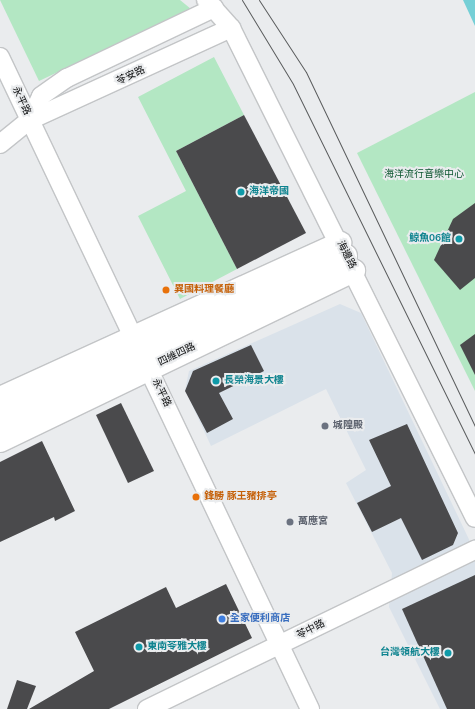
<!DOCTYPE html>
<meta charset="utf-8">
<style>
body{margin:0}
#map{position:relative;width:475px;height:709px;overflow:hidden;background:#eaecee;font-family:"Nunito Sans","Noto Sans TC",sans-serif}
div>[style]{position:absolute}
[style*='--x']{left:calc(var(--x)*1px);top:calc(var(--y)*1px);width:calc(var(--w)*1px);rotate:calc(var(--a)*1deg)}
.built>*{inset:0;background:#dae2ea}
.green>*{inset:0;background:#b3e7c3}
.water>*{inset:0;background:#75cfd6}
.building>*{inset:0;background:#4a4a4c}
.roads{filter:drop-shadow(1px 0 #c3c5c7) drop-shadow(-1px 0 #c3c5c7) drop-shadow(0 1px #c3c5c7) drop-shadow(0 -1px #c3c5c7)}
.minor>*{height:18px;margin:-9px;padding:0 9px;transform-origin:9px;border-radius:9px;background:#fff}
.tertiary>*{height:22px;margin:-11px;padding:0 11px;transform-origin:11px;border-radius:11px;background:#fff}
.secondary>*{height:22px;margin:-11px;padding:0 11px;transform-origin:11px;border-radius:11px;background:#fff}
.tram>*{height:1px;margin:-0.5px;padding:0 0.5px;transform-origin:0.5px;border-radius:0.5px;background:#5a5c5d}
.dots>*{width:11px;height:11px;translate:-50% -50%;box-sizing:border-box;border:2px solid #eaecee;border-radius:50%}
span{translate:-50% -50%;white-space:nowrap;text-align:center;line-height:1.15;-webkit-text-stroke:4px #eaecee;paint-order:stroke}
.street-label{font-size:10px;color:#0d0e0f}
.park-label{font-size:10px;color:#0b552f}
.culture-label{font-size:10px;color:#0d838f;font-weight:700}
.left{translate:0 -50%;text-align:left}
.right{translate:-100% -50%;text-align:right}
.food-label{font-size:10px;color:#c56008;font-weight:700}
.worship-label{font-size:10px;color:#5b616d;font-weight:700}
.shop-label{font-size:10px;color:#366cbe;font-weight:700}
</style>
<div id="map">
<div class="built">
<div style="clip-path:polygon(340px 304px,361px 313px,475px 552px,475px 709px,440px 709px,389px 607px,392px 573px,346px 483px,366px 470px,326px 389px,211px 446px,185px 390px,189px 371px)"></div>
</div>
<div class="green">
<div style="clip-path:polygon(0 0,180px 0,191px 9px,39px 81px)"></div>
<div style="clip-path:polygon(214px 57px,244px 115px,176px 151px,237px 269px,180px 299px,138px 216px,186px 191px,138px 97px)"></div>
<div style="clip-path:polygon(475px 92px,475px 391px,357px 153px)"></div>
</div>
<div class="water">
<div style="clip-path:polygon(463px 0,475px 0,475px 26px)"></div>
</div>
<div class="building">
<div style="clip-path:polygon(244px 115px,306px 233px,237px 269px,176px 151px)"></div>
<div style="clip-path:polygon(475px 203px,475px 278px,460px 290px,434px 260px,453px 219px)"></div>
<div style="clip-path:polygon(475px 334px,475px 375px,460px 345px)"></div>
<div style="clip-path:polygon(251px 345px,264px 371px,219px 393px,233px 419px,207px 433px,185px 391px,193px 371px)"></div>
<div style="clip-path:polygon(121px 403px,154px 471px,128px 483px,96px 415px)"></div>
<div style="clip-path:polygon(407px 424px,458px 533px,453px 545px,422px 560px,401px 518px,372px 532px,357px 503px,391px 486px,369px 440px)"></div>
<div style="clip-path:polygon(42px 441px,75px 511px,55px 521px,54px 517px,0 542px,0 462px)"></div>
<div style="clip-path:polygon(475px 575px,475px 709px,447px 709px,402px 609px)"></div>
<div style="clip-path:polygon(226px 584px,252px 638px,109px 709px,29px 709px,94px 671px,75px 632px,166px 587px,176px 608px)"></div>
<div style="clip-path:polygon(17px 680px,36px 686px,27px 709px,7px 709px)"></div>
</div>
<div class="roads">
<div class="minor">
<div style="--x:206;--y:0;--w:38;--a:48"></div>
<div style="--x:231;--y:28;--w:547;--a:63.53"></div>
<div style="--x:0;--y:57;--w:722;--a:64.57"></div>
<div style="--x:30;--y:120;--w:26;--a:-65"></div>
<div style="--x:41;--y:96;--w:32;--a:-35"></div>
<div style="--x:67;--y:78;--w:163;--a:-25.5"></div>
<div style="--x:0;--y:144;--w:38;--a:-39"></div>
<div style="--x:30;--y:120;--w:221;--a:-24.6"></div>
<div style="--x:147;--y:709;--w:365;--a:-25.9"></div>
</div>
<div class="tertiary">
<div style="--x:0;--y:398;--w:374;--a:-24.5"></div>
<div style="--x:0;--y:441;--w:393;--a:-25.7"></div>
</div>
<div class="secondary">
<div style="--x:0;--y:420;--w:383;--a:-25.4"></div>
</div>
</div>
<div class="tram">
<div style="--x:242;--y:0;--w:98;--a:58.7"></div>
<div style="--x:293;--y:84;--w:412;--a:63.8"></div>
<div style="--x:259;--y:0;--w:86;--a:56.9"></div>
<div style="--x:306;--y:72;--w:393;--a:64.5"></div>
</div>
<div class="dots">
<div style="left:241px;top:192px;background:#0f9aa8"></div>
<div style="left:459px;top:239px;background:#0f9aa8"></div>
<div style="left:166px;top:290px;background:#e8710a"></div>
<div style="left:216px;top:381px;background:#0f9aa8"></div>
<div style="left:325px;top:426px;background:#6b7280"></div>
<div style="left:196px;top:497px;background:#e8710a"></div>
<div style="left:290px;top:522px;background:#6b7280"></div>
<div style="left:222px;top:619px;background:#3f7fe0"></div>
<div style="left:139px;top:647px;background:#0f9aa8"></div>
<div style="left:448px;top:653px;background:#0f9aa8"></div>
</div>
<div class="street-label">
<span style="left:131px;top:76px;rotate:-25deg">苓安路</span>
<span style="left:21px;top:101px;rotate:65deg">永平路</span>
<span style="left:346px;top:255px;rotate:63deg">海邊路</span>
<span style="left:177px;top:355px;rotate:-26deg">四維四路</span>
<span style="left:161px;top:393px;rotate:64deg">永平路</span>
<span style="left:311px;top:630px;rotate:-27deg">苓中路</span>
</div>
<div class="park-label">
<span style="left:424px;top:175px">海洋流行音樂中心</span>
</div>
<div class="culture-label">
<span class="left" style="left:249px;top:192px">海洋帝國</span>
<span class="right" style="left:451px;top:239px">鯨魚06館</span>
<span class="left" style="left:224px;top:381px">長榮海景大樓</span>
<span class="left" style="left:147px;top:647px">東南苓雅大樓</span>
<span class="right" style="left:440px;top:653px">台灣領航大樓</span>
</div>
<div class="food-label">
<span class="left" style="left:174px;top:290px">異國料理餐廳</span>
<span class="left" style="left:204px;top:497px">鋒勝 豚王豬排亭</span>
</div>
<div class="worship-label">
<span class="left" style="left:333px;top:426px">城隍殿</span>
<span class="left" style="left:298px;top:522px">萬應宮</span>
</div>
<div class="shop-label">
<span class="left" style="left:230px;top:619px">全家便利商店</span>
</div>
</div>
